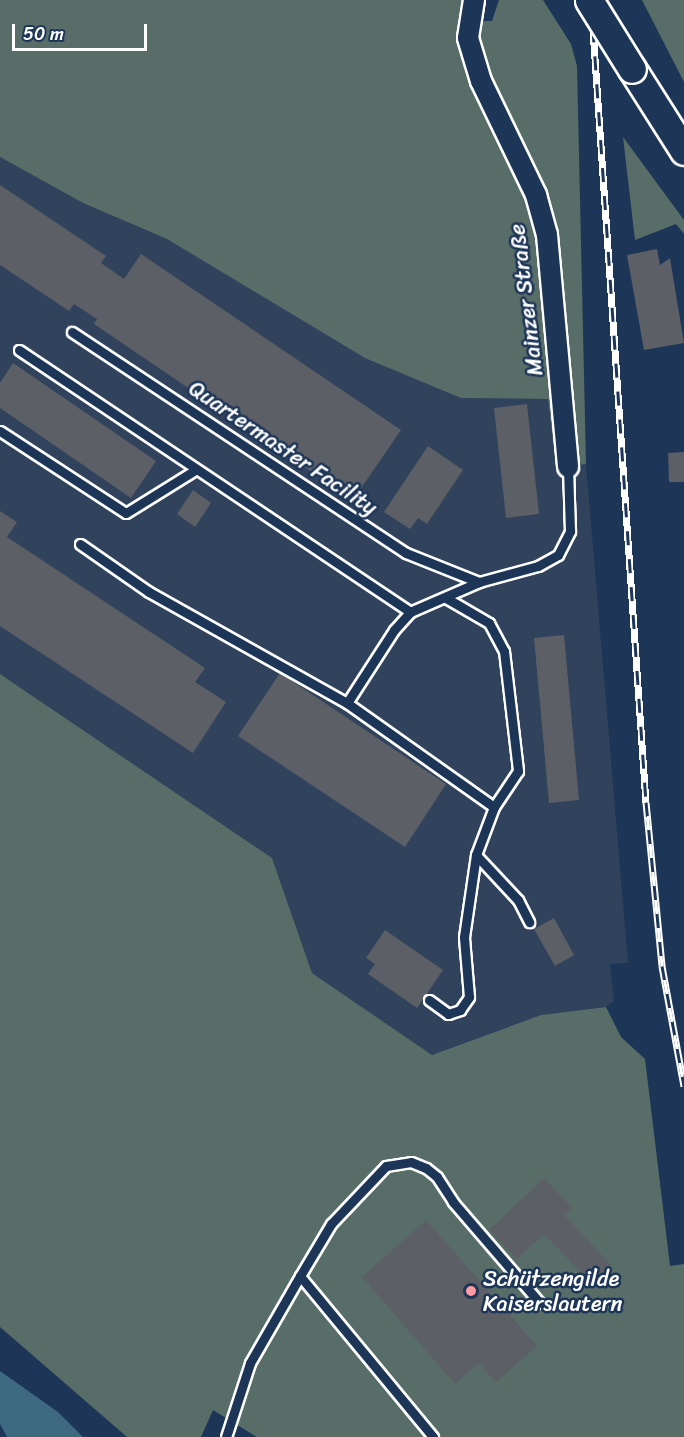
<!DOCTYPE html>
<meta charset="utf-8">
<style>
body{margin:0}
#map{position:relative;width:684px;height:1437px;overflow:hidden;background:#1d3557;font-family:Sriracha,sans-serif}
div>[style]{position:absolute}
[style*='--x']{left:calc(var(--x)*1px);top:calc(var(--y)*1px);width:calc(var(--w)*1px);rotate:calc(var(--a)*1deg)}
.built>*{inset:0;background:#30425c}
.green>*{inset:0;background:#596d68}
.water>*{inset:0;background:#3d6981}
.building>*{inset:0;background:#5c5f66}
.roads{filter:drop-shadow(2px 0 #fff) drop-shadow(-2px 0 #fff) drop-shadow(0 2px #fff) drop-shadow(0 -2px #fff)}
.service>*{height:9px;margin:-4.5px;padding:0 4.5px;transform-origin:4.5px;border-radius:4.5px;background:#1d3557}
.minor>*{height:20px;margin:-10px;padding:0 10px;transform-origin:10px;border-radius:10px;background:#1d3557}
.secondary>*{height:27px;margin:-13.5px;padding:0 13.5px;transform-origin:13.5px;border-radius:13.5px;background:#1d3557}
.rail>*{height:7px;margin-top:-3.5px;transform-origin:0;background:repeating-linear-gradient(90deg,#1d3557 0 14px,#fff 0 28px);box-sizing:border-box;border-block:2px solid #fff}
.bridges{filter:drop-shadow(2px 0 #fff) drop-shadow(-2px 0 #fff) drop-shadow(0 2px #fff) drop-shadow(0 -2px #fff)}
.secondary-bridge>*{height:27px;margin:-13.5px;padding:0 13.5px;transform-origin:13.5px;border-radius:13.5px;background:#1d3557}
.dots>*{width:16px;height:16px;translate:-50% -50%;box-sizing:border-box;border:3px solid #1d3557;border-radius:50%}
span{translate:-50% -50%;white-space:nowrap;text-align:center;line-height:1.15;-webkit-text-stroke:5px #1d3557;paint-order:stroke}
.street-label{font-size:22px;color:#fff}
.poi-label{font-size:22px;color:#fff}
.left{translate:0 -50%;text-align:left}
.scale{position:absolute;left:12px;top:24px;width:135px;height:27px;box-sizing:border-box;border:3px solid #fff;border-top:0;padding-left:8px;font-size:18px;line-height:21px;white-space:nowrap;color:#fff;-webkit-text-stroke:4px #1d3557;paint-order:stroke}
</style>
<div id="map">
<div class="built">
<div style="clip-path:polygon(0 157px,83px 203px,167px 239px,461px 398px,548px 399px,556px 468px,586px 464px,628px 963px,610px 964px,614px 1001px,606px 1007px,541px 1015px,432px 1055px,312px 973px,272px 858px,0 674px)"></div>
</div>
<div class="green">
<div style="clip-path:polygon(0 0,462px 0,458px 21px,492px 21px,499px 0,543px 0,571px 44px,577px 66px,586px 464px,556px 468px,548px 399px,461px 398px,365px 358px,167px 239px,83px 203px,0 157px)"></div>
<div style="clip-path:polygon(642px 0,684px 0,684px 82px)"></div>
<div style="clip-path:polygon(623px 137px,684px 220px,684px 234px,676px 224px,635px 240px)"></div>
<div style="clip-path:polygon(0 674px,272px 858px,312px 973px,432px 1055px,541px 1015px,606px 1007px,621px 1037px,645px 1059px,670px 1266px,684px 1264px,684px 1437px,257px 1437px,213px 1410px,201px 1437px,127px 1437px,0 1327px)"></div>
</div>
<div class="water">
<div style="clip-path:polygon(0 1371px,58px 1412px,83px 1437px,7px 1437px,0 1424px)"></div>
</div>
<div class="building">
<div style="clip-path:polygon(0 185px,106px 256px,101px 263px,124px 279px,141px 254px,401px 430px,353px 500px,94px 324px,97px 319px,74px 304px,69px 311px,0 265px)"></div>
<div style="clip-path:polygon(657px 249px,660px 265px,670px 258px,684px 343px,644px 350px,627px 255px)"></div>
<div style="clip-path:polygon(13px 363px,156px 461px,131px 498px,0 408px,0 383px)"></div>
<div style="clip-path:polygon(527px 404px,539px 514px,506px 518px,494px 408px)"></div>
<div style="clip-path:polygon(428px 446px,463px 470px,427px 524px,418px 518px,410px 529px,384px 512px)"></div>
<div style="clip-path:polygon(684px 452px,684px 482px,669px 482px,668px 453px)"></div>
<div style="clip-path:polygon(193px 490px,211px 503px,195px 527px,177px 514px)"></div>
<div style="clip-path:polygon(0 511px,17px 522px,7px 537px,205px 668px,195px 682px,226px 702px,193px 753px,0 626px)"></div>
<div style="clip-path:polygon(564px 635px,579px 800px,549px 803px,534px 638px)"></div>
<div style="clip-path:polygon(280px 673px,446px 784px,405px 847px,238px 736px)"></div>
<div style="clip-path:polygon(554px 918px,574px 955px,555px 966px,534px 929px)"></div>
<div style="clip-path:polygon(385px 930px,443px 970px,417px 1008px,368px 974px,375px 964px,366px 958px)"></div>
<div style="clip-path:polygon(544px 1178px,572px 1208px,564px 1215px,611px 1265px,592px 1284px,544px 1234px,517px 1259px,489px 1230px)"></div>
<div style="clip-path:polygon(426px 1220px,537px 1346px,496px 1382px,479px 1363px,455px 1384px,362px 1277px)"></div>
</div>
<div class="roads">
<div class="service">
<div style="--x:72;--y:332;--w:400;--a:33.5"></div>
<div style="--x:406;--y:553;--w:79;--a:21.7"></div>
<div style="--x:479;--y:582;--w:61;--a:-15.2"></div>
<div style="--x:538;--y:566;--w:23;--a:-29"></div>
<div style="--x:558;--y:555;--w:27;--a:-63"></div>
<div style="--x:570;--y:531;--w:64;--a:-91.8"></div>
<div style="--x:19;--y:350;--w:471;--a:33.8"></div>
<div style="--x:0;--y:431;--w:150;--a:33.1"></div>
<div style="--x:126;--y:513;--w:81;--a:-31.9"></div>
<div style="--x:80;--y:544;--w:84;--a:34.8"></div>
<div style="--x:149;--y:592;--w:227;--a:29.3"></div>
<div style="--x:347;--y:703;--w:180;--a:35.3"></div>
<div style="--x:446;--y:598;--w:50;--a:30.2"></div>
<div style="--x:489;--y:623;--w:32;--a:62"></div>
<div style="--x:504;--y:651;--w:121;--a:83.3"></div>
<div style="--x:518;--y:771;--w:43;--a:123.7"></div>
<div style="--x:494;--y:807;--w:51;--a:110.6"></div>
<div style="--x:476;--y:855;--w:62;--a:47"></div>
<div style="--x:518;--y:900;--w:25;--a:63"></div>
<div style="--x:347;--y:703;--w:87;--a:-57.2"></div>
<div style="--x:394;--y:630;--w:24;--a:-48"></div>
<div style="--x:410;--y:612;--w:75;--a:-23.5"></div>
<div style="--x:429;--y:1000;--w:24;--a:36"></div>
<div style="--x:448;--y:1014;--w:13;--a:-18"></div>
<div style="--x:460;--y:1010;--w:16;--a:-55"></div>
<div style="--x:469;--y:997;--w:60;--a:-94.8"></div>
<div style="--x:464;--y:937;--w:83;--a:-81.7"></div>
<div style="--x:300;--y:1276;--w:209;--a:50.4"></div>
<div style="--x:226;--y:1437;--w:78;--a:-72"></div>
<div style="--x:250;--y:1363;--w:100;--a:-60.1"></div>
<div style="--x:300;--y:1276;--w:61;--a:-59.2"></div>
<div style="--x:331;--y:1224;--w:80;--a:-46.5"></div>
<div style="--x:386;--y:1166;--w:25;--a:-9"></div>
<div style="--x:411;--y:1162;--w:16;--a:22"></div>
<div style="--x:426;--y:1168;--w:14;--a:39"></div>
<div style="--x:437;--y:1177;--w:30;--a:57"></div>
<div style="--x:453;--y:1202;--w:133;--a:49.3"></div>
</div>
<div class="minor">
<div style="--x:474;--y:0;--w:38;--a:99"></div>
<div style="--x:468;--y:38;--w:45;--a:73.2"></div>
<div style="--x:481;--y:81;--w:127;--a:64.2"></div>
<div style="--x:536;--y:195;--w:41;--a:74.6"></div>
<div style="--x:547;--y:235;--w:233;--a:84.8"></div>
</div>
<div class="secondary">
<div style="--x:632;--y:69;--w:97;--a:57.6"></div>
</div>
</div>
<div class="rail">
<div style="--x:591;--y:0;--w:804;--a:86.08"></div>
<div style="--x:646;--y:802;--w:165;--a:84.4"></div>
<div style="--x:662;--y:966;--w:122;--a:79.6"></div>
</div>
<div class="bridges">
<div class="secondary-bridge">
<div style="--x:589;--y:0;--w:81;--a:58.1"></div>
</div>
</div>
<div class="dots">
<div style="left:471px;top:1291px;background:#ff9aa2"></div>
</div>
<div class="street-label">
<span style="left:526px;top:300px;rotate:-97deg">Mainzer Straße</span>
<span style="left:283px;top:448px;rotate:34deg">Quartermaster Facility</span>
</div>
<div class="poi-label">
<span class="left" style="left:483px;top:1291px">Schützengilde<br>Kaiserslautern</span>
</div>
<div class="scale">50 m</div>
</div>
